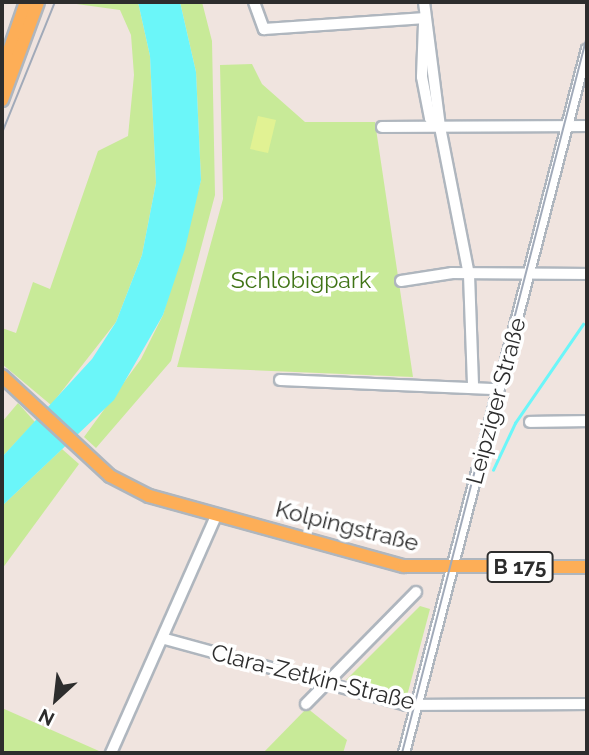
<!DOCTYPE html>
<meta charset="utf-8">
<style>
body{margin:0}
#map{position:relative;width:589px;height:755px;overflow:hidden;background:#f0e4df;font-family:Raleway,sans-serif}
div>[style]{position:absolute}
[style*='--x']{left:calc(var(--x)*1px);top:calc(var(--y)*1px);width:calc(var(--w)*1px);rotate:calc(var(--a)*1deg)}
.green>*{inset:0;background:#c8ea98}
.pitch>*{inset:0;background:#e1f293}
.water>*{inset:0;background:#6bf6f9}
.stream>*{height:2.5px;margin:-1.25px;padding:0 1.25px;transform-origin:1.25px;border-radius:1.25px;background:#6bf6f9}
.roads{filter:drop-shadow(2px 0 #afb6be) drop-shadow(-2px 0 #afb6be) drop-shadow(0 2px #afb6be) drop-shadow(0 -2px #afb6be)}
.minor>*{height:10px;margin:-5px;padding:0 5px;transform-origin:5px;border-radius:5px;background:#fff}
.major>*{height:12px;margin:-6px;padding:0 6px;transform-origin:6px;border-radius:6px;background:#fdae57}
.tram>*{height:2px;margin:-1px;padding:0 1px;transform-origin:1px;border-radius:1px;background:#a1aab9}
span{translate:-50% -50%;white-space:nowrap;text-align:center;line-height:1.15;-webkit-text-stroke:7px #fff;paint-order:stroke}
.shield-label span{padding:2px 5px;background:#fff;border:2px solid;border-radius:5px;-webkit-text-stroke-width:0}
.shield-label{font-size:21px;color:#2d2d2d;font-weight:700}
.park-label{font-size:23px;color:#3f7315}
.street-label{font-size:23px;color:#2d2d2d}
.frame{position:absolute;inset:0;border:4px solid #2d2d2d;pointer-events:none}
.north{position:absolute;left:21px;top:664px;width:70px;height:70px;-webkit-text-stroke:5px #fff;paint-order:stroke;rotate:207deg;font-size:19px;font-weight:700;line-height:28px;text-align:center;color:#2d2d2d}
.north::after{content:'';display:block;margin:auto;width:24px;height:32px;background:#2d2d2d;clip-path:polygon(50% 0,100% 100%,50% 72%,0 100%)}
</style>
<div id="map">
<div class="green">
<div style="clip-path:polygon(62px 2px,138px 2px,150px 56px,156px 183px,142px 255px,116px 322px,51px 405px,2px 364px,2px 328px,16px 333px,33px 282px,50px 289px,98px 151px,128px 136px,134px 75px,131px 35px,120px 10px)"></div>
<div style="clip-path:polygon(180px 2px,202px 2px,212px 41px,215px 195px,171px 361px,96px 448px,84px 437px,141px 359px,163px 315px,201px 180px,196px 72px)"></div>
<div style="clip-path:polygon(252px 64px,262px 84px,305px 122px,375px 122px,413px 377px,177px 367px,223px 199px,220px 65px)"></div>
<div style="clip-path:polygon(18px 403px,35px 422px,2px 457px,2px 422px)"></div>
<div style="clip-path:polygon(62px 449px,79px 464px,2px 569px,2px 506px)"></div>
<div style="clip-path:polygon(420px 606px,430px 609px,407px 696px,346px 680px)"></div>
<div style="clip-path:polygon(2px 708px,99px 751px,98px 753px,2px 753px)"></div>
<div style="clip-path:polygon(307px 708px,347px 740px,343px 753px,263px 753px)"></div>
</div>
<div class="pitch">
<div style="clip-path:polygon(258px 116px,276px 120px,268px 153px,250px 149px)"></div>
</div>
<div class="water">
<div style="clip-path:polygon(138px 2px,180px 2px,196px 72px,201px 180px,185px 249px,163px 315px,114px 400px,2px 506px,2px 457px,92px 359px,116px 322px,142px 255px,156px 183px,150px 56px)"></div>
</div>
<div class="stream">
<div style="--x:493;--y:470;--w:52;--a:-64.9"></div>
<div style="--x:515;--y:423;--w:120;--a:-55.5"></div>
</div>
<div class="roads">
<div class="minor">
<div style="--x:254;--y:2;--w:29;--a:70"></div>
<div style="--x:264;--y:29;--w:162;--a:-3.9"></div>
<div style="--x:424;--y:2;--w:126;--a:82.7"></div>
<div style="--x:440;--y:127;--w:151;--a:78.9"></div>
<div style="--x:469;--y:275;--w:109;--a:87.9"></div>
<div style="--x:424;--y:24;--w:53;--a:92.2"></div>
<div style="--x:422;--y:77;--w:42;--a:79"></div>
<div style="--x:430;--y:118;--w:13;--a:42"></div>
<div style="--x:382;--y:127;--w:205;--a:-0.3"></div>
<div style="--x:401;--y:281;--w:52;--a:-8.9"></div>
<div style="--x:452;--y:273;--w:135;--a:0.4"></div>
<div style="--x:280;--y:380;--w:219;--a:2.4"></div>
<div style="--x:530;--y:422;--w:57;--a:-1"></div>
<div style="--x:165;--y:639;--w:250;--a:15.3"></div>
<div style="--x:406;--y:705;--w:181;--a:-0.3"></div>
<div style="--x:306;--y:704;--w:157;--a:-45.5"></div>
<div style="--x:111;--y:753;--w:261;--a:-66.1"></div>
<div style="--x:404;--y:753;--w:727;--a:-75.43"></div>
</div>
<div class="major">
<div style="--x:2;--y:71;--w:73;--a:-70.8"></div>
<div style="--x:2;--y:100;--w:104;--a:-69.8"></div>
<div style="--x:2;--y:376;--w:147;--a:42.8"></div>
<div style="--x:110;--y:476;--w:44;--a:27.1"></div>
<div style="--x:149;--y:496;--w:264;--a:15.4"></div>
<div style="--x:404;--y:566;--w:183;--a:0.3"></div>
</div>
</div>
<div class="tram">
<div style="--x:2;--y:133;--w:141;--a:-68"></div>
<div style="--x:402;--y:753;--w:740;--a:-75.53"></div>
</div>
<div class="shield-label">
<span style="left:520px;top:567px">B 175</span>
</div>
<div class="park-label">
<span style="left:301px;top:280px">Schlobigpark</span>
</div>
<div class="street-label">
<span style="left:496px;top:401px;rotate:-75deg">Leipziger Straße</span>
<span style="left:347px;top:526px;rotate:14deg">Kolpingstraße</span>
<span style="left:313px;top:677px;rotate:14deg">Clara-Zetkin-Straße</span>
</div>
<div class="frame"></div>
<div class="north">N</div>
</div>
